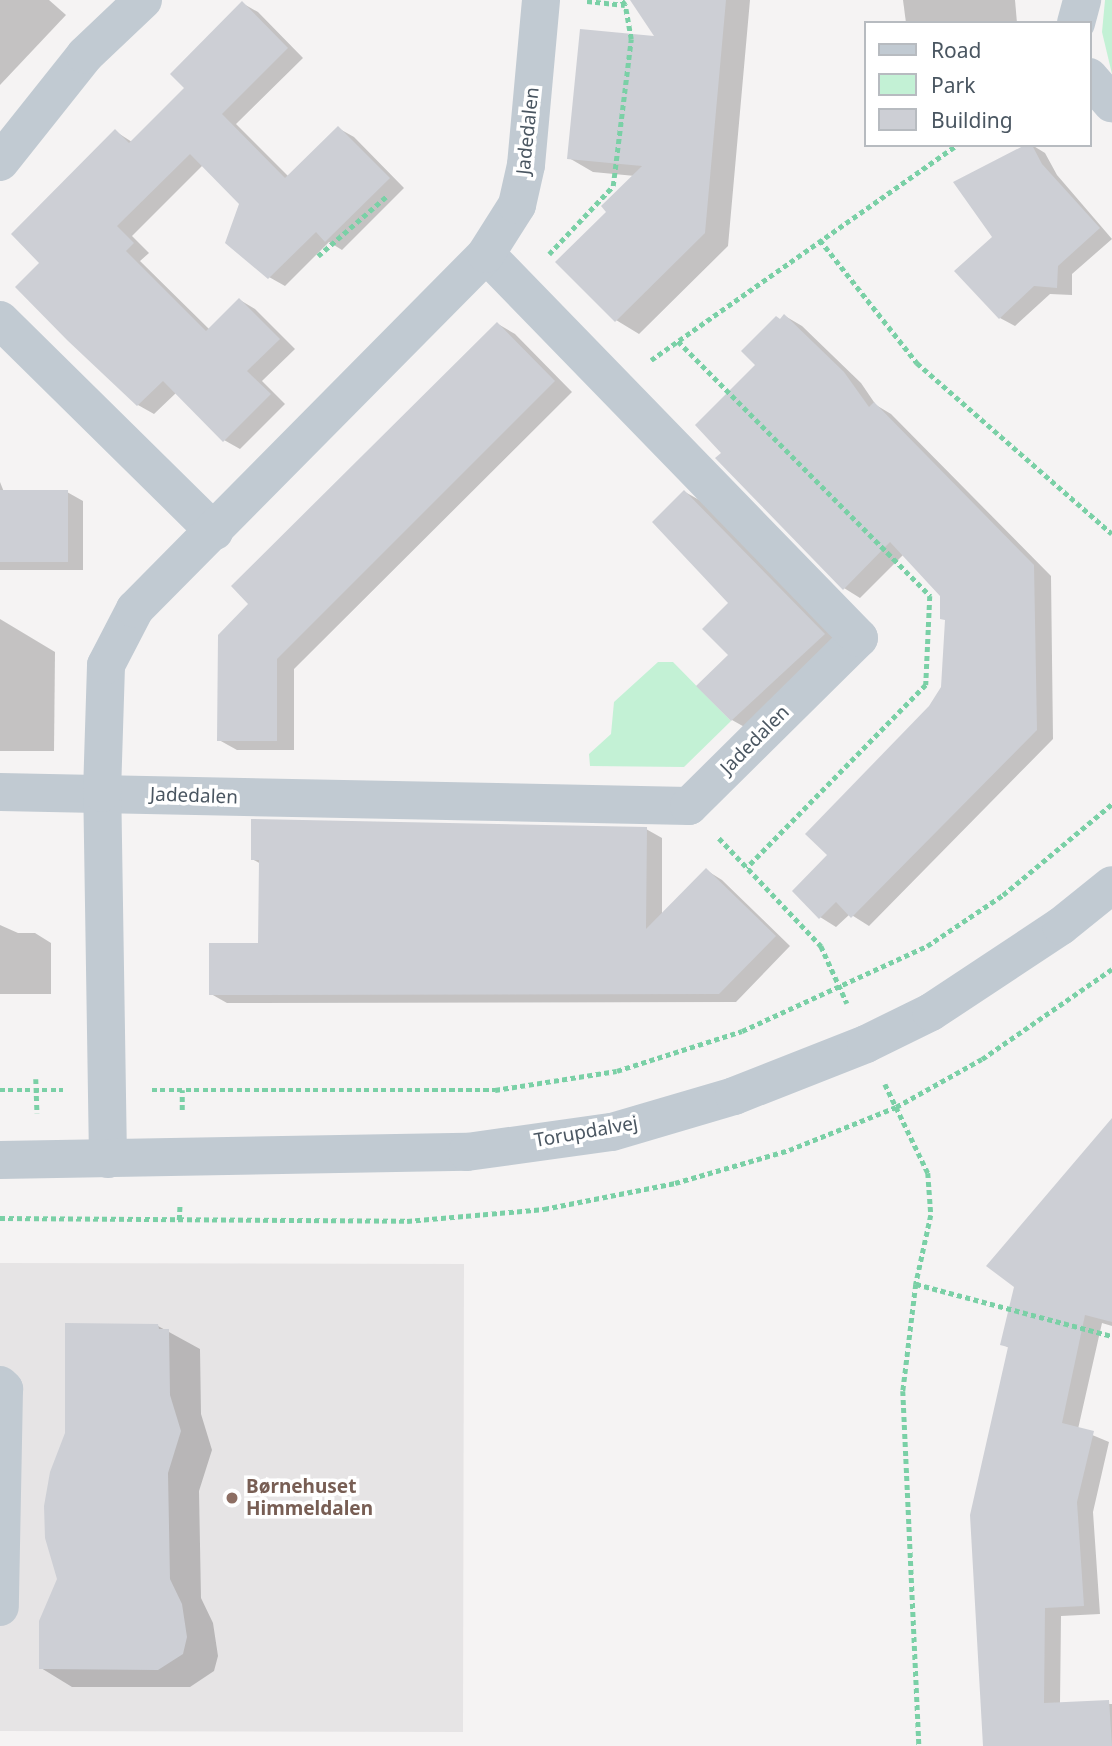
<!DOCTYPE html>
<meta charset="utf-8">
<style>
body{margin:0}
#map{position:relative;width:1112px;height:1746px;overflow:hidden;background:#f5f3f3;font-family:"Noto Sans",sans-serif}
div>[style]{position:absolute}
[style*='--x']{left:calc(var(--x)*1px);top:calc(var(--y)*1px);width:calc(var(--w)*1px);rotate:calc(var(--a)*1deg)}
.education>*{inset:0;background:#e6e4e5}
.green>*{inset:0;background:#c3f1d5}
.shadow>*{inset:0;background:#0003}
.building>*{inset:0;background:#cdcfd5}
.path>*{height:4.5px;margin-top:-2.25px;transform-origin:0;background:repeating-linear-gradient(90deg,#7ad0a6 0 5px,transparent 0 8.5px)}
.minor>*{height:38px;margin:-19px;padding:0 19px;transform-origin:19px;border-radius:19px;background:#c1cad2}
.dots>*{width:19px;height:19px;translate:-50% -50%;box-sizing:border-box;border:4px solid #fff;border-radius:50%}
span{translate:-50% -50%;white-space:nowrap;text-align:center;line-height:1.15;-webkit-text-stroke:7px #fff;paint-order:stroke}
.street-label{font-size:19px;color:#4a5661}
.education-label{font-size:19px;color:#785e54;font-weight:700}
.left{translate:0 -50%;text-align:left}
.legend{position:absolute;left:864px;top:21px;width:228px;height:126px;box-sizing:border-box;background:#fff;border:2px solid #b7bbc0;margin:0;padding:9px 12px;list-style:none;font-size:21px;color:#4a5661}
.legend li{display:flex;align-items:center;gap:14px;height:35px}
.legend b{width:35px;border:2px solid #b7bbc0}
</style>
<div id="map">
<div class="education">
<div style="clip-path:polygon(0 1263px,464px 1264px,463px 1732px,0 1731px)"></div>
</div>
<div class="green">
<div style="clip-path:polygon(1105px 0,1112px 0,1112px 74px,1102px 32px)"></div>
<div style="clip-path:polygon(658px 662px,673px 662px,731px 721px,684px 767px,590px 766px,589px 754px,611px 734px,614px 702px)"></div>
</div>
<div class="shadow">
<div style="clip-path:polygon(0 0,49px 0,66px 15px,0 85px)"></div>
<div style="clip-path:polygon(633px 0,750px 0,728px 246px,639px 334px,616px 320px,609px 212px,635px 176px,593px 172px,569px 158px,657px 38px)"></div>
<div style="clip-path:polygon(903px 0,1015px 0,1017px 23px,906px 23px)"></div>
<div style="clip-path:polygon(242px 3px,258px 12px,303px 58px,236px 124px,289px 177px,338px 128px,354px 137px,404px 188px,342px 250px,329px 242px,285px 286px,269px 277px,241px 203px,203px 165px,132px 236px,149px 253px,140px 261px,210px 330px,240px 300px,255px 309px,295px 349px,262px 381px,285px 404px,240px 449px,224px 440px,177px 392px,154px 414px,138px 405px,17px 287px,42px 263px,115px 131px,132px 142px,187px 88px)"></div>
<div style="clip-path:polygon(1032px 145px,1045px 153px,1057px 175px,1112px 239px,1072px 274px,1072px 295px,1050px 294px,1015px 326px,1000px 318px)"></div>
<div style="clip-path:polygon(785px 316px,802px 326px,861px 383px,876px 405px,891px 414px,1051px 576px,1053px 739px,869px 926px,850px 914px,836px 927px,820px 917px,830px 855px,943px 688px,947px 621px,942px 595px,904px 554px,860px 598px,844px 588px,723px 453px,757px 365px)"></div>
<div style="clip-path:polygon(498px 324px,515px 334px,572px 392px,294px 669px,294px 750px,237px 750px,219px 740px,251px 604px)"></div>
<div style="clip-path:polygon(0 482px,4px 492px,67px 492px,83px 501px,83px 570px,0 570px)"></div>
<div style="clip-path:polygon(685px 492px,710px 506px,849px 649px,757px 734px,732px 720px,730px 603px)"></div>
<div style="clip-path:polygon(0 619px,55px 652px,54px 751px,0 751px)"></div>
<div style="clip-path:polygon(646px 829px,662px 838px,662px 915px,706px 870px,722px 880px,790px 946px,736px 1002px,227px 1003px,211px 994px,260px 945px,261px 864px,252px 859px)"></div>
<div style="clip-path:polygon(0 925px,18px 933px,35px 933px,51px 943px,51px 994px,0 994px)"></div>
<div style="clip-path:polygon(1112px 1120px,1112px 1326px,1102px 1323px,1078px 1429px,1109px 1442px,1093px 1512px,1100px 1614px,1061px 1616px,1060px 1704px,1112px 1704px,1112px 1746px,985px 1746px,1009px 1348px,1002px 1344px)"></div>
<div style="clip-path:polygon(158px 1326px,200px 1349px,201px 1414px,212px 1450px,199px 1491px,201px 1598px,213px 1623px,218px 1656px,214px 1671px,190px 1687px,72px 1687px,41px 1668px)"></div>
</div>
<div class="building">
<div style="clip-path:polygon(630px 0,726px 0,705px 233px,615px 322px,555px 262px,606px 212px,601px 206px,642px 166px,567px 159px,580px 29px,654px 36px)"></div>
<div style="clip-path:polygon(242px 1px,288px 48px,222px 114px,285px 178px,338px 126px,390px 178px,325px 242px,316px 232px,268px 279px,225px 243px,239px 204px,190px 154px,117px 226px,134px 243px,126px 251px,206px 331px,239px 298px,280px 339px,247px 371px,271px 394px,223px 442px,163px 381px,137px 406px,67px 340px,15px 287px,39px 263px,11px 234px,115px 129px,129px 143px,184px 88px,170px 74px)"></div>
<div style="clip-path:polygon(1025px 145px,1032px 145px,1042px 164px,1100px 228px,1058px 266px,1057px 288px,1034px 286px,999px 319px,954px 271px,992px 237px,953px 182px)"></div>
<div style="clip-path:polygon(784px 314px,844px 372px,869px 407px,874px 402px,1034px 565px,1037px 730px,851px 918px,836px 902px,819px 919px,792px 891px,827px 855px,805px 834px,929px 706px,941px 687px,945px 620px,940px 619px,940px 596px,890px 542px,843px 590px,715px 458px,721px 453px,695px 425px,755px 365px,741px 351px,776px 316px,780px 319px)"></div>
<div style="clip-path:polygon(497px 322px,555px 381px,277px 659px,277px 741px,217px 741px,218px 635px,248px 604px,231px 586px)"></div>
<div style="clip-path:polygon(0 490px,68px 490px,68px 562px,0 562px)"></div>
<div style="clip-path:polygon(684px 490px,825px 634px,731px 721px,696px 686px,728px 655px,702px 629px,728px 603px,652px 522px)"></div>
<div style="clip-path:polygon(251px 819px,647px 827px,646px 929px,706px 868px,776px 936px,719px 994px,209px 995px,209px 943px,258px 943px,259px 860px,251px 860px)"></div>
<div style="clip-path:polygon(1112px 1118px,1112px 1322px,1085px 1315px,1062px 1423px,1094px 1431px,1077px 1502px,1084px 1606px,1045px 1608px,1044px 1703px,1109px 1700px,1112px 1746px,983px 1746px,970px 1515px,1008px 1347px,1000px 1345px,1014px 1287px,986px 1266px)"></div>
<div style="clip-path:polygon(65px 1323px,158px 1324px,159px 1329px,169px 1329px,170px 1395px,181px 1431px,168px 1473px,170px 1579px,182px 1604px,187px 1637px,183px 1654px,158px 1670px,39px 1669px,39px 1621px,57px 1579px,45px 1538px,44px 1506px,50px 1472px,65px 1433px)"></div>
</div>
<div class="path">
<div style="--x:587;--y:1;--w:38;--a:6"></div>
<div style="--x:625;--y:5;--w:6;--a:-129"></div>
<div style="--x:820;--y:240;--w:157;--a:51.7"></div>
<div style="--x:917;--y:363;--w:259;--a:41.2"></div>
<div style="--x:549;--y:254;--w:93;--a:-46.7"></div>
<div style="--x:613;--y:186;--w:148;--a:-83"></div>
<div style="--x:631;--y:39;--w:35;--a:-100"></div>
<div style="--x:318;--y:256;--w:91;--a:-41"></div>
<div style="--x:678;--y:341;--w:359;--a:45.3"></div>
<div style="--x:930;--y:596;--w:89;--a:92.6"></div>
<div style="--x:926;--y:685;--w:256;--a:134.4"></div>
<div style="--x:651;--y:360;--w:374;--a:-35.1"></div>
<div style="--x:719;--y:838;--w:149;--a:46.6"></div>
<div style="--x:821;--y:946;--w:63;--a:65.5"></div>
<div style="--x:36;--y:1079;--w:34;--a:88"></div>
<div style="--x:885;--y:1084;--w:99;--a:64.2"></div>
<div style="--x:928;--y:1173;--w:42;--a:85.9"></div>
<div style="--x:931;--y:1215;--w:71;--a:102.3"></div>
<div style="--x:916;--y:1284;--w:108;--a:96.9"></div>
<div style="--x:903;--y:1391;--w:355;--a:87.4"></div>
<div style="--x:0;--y:1090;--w:63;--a:0"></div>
<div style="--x:152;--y:1090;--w:343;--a:0"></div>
<div style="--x:495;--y:1090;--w:123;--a:-8.9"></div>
<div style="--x:617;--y:1071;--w:131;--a:-17.7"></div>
<div style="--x:742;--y:1031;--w:204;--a:-24.7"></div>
<div style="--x:927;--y:946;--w:92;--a:-33.9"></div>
<div style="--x:1003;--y:895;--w:142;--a:-39.9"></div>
<div style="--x:182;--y:1110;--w:20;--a:-90"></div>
<div style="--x:0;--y:1218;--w:407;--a:0.4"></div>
<div style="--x:407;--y:1221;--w:138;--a:-5"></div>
<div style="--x:544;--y:1209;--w:134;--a:-11.2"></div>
<div style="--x:675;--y:1183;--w:119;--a:-16.1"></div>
<div style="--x:789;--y:1150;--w:115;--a:-21.9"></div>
<div style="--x:896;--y:1107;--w:98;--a:-29.2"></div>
<div style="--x:982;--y:1059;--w:158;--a:-34.7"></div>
<div style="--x:179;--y:1220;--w:17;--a:-87"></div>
<div style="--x:916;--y:1284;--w:203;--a:14.9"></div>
</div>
<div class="minor">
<div style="--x:1076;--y:23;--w:24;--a:-75"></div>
<div style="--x:1089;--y:77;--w:35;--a:49"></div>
<div style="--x:0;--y:162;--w:137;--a:-51.5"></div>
<div style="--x:85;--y:55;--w:80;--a:-43.5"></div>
<div style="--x:0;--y:320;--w:301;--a:44.6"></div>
<div style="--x:0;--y:792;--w:689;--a:1.16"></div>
<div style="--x:689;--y:806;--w:239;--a:-44.7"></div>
<div style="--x:859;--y:638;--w:535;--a:-134.17"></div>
<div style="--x:108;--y:1159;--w:366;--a:-90.9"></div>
<div style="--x:102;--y:793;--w:128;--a:-88.2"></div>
<div style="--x:106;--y:665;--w:63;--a:-62.6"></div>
<div style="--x:135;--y:609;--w:499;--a:-45.3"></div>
<div style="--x:486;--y:254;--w:58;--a:-57.7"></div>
<div style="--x:517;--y:205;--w:41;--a:-77.3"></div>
<div style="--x:526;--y:165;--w:166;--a:-84.8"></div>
<div style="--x:0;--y:1160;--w:467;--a:-1"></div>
<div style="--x:467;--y:1152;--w:146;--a:-7.9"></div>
<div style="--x:612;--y:1132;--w:127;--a:-16.4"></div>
<div style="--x:734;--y:1096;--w:142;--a:-21.5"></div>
<div style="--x:866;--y:1044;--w:72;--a:-26.2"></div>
<div style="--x:931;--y:1012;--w:156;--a:-33.5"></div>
<div style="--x:1061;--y:926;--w:65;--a:-38.8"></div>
<div style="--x:0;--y:1385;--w:6;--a:45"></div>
<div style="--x:4;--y:1389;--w:218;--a:91.1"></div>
</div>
<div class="dots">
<div style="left:232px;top:1498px;background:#8d6e63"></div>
</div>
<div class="street-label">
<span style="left:528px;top:131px;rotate:-84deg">Jadedalen</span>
<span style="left:755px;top:740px;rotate:-45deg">Jadedalen</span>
<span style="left:194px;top:796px;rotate:2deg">Jadedalen</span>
<span style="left:586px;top:1132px;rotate:-10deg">Torupdalvej</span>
</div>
<div class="education-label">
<span class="left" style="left:246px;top:1498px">Børnehuset<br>Himmeldalen</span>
</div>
<ul class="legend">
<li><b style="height:9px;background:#c1cad2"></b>Road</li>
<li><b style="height:19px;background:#c3f1d5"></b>Park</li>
<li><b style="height:19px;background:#cdcfd5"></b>Building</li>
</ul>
</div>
